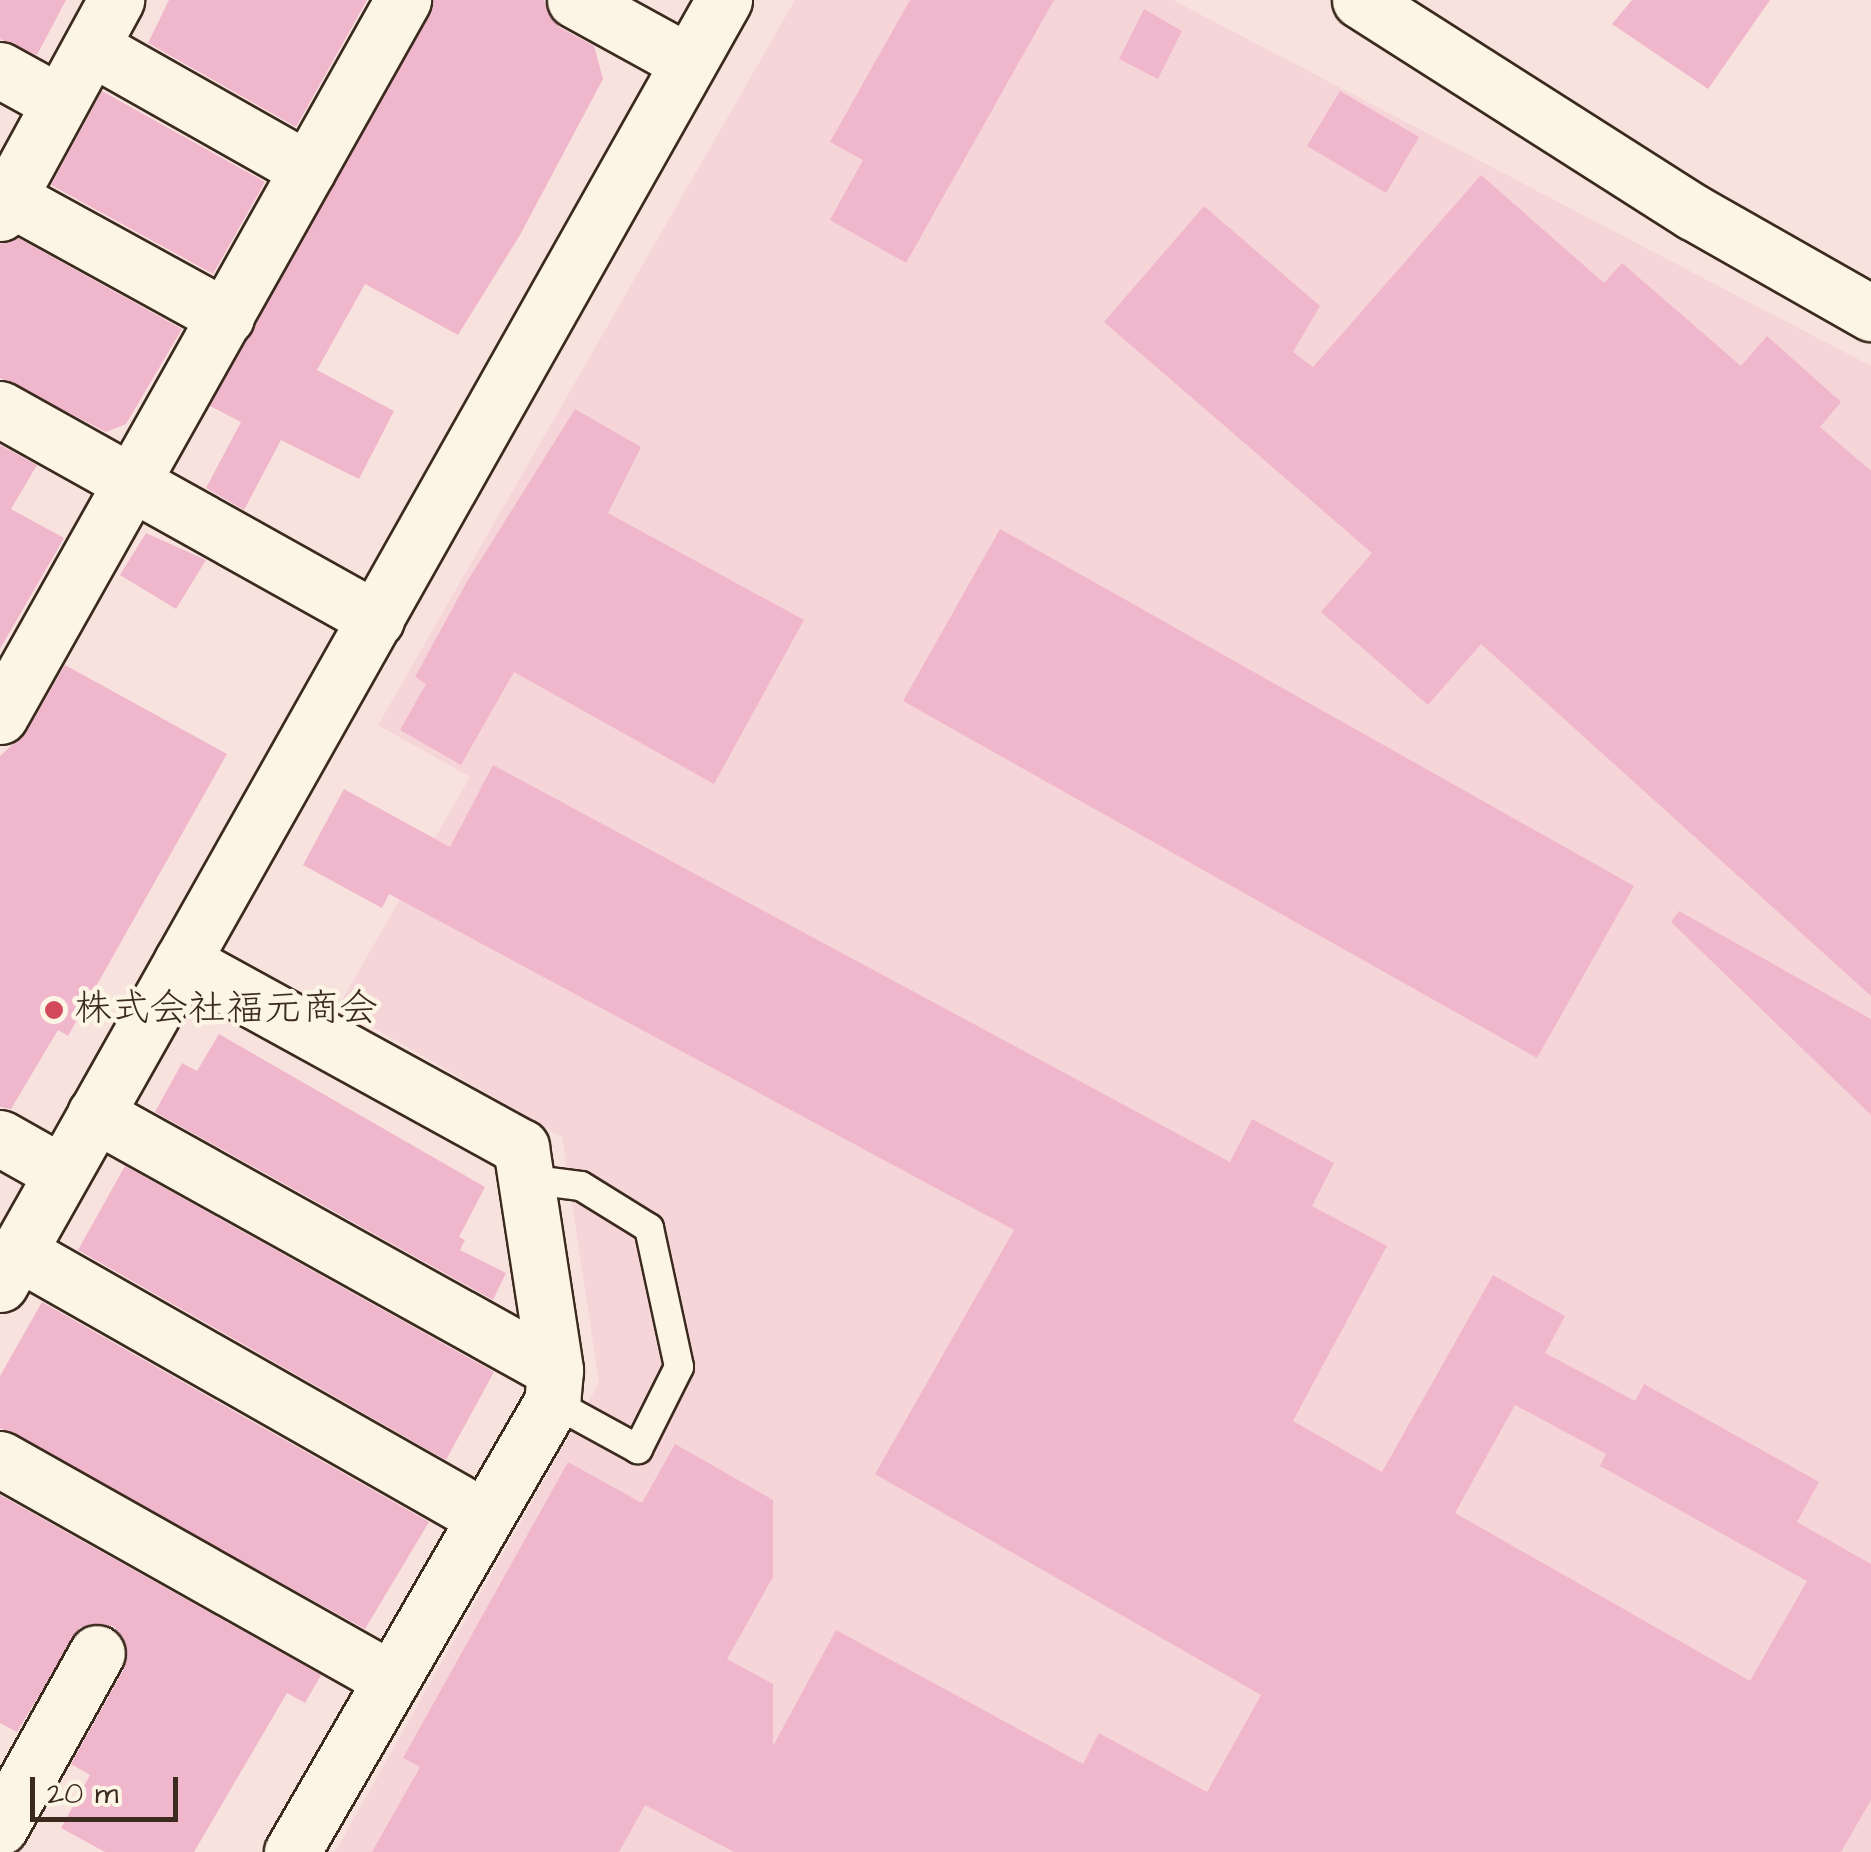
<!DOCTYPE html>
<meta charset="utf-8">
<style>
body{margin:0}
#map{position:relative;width:1871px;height:1852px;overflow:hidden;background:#f8e2de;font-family:"Architects Daughter","Klee One",sans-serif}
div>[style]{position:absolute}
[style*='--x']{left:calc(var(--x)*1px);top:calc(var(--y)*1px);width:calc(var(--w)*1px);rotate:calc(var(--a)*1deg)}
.built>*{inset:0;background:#f6d5d9}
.building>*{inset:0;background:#f0b7cc}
.roads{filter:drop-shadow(2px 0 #3b2a1e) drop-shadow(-2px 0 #3b2a1e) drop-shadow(0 2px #3b2a1e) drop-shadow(0 -2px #3b2a1e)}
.lane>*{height:28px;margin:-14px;padding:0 14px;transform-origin:14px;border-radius:14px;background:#fcf5e5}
.street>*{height:55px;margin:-27.5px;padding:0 27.5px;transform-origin:27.5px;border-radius:27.5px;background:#fcf5e5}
.secondary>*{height:55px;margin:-27.5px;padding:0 27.5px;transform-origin:27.5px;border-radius:27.5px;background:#fcf5e5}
.dots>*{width:28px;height:28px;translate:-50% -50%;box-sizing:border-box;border:5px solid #fcf5e5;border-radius:50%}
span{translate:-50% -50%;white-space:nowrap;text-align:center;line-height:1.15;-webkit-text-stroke:9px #fcf5e5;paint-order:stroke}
.poi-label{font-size:38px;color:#3b2a1e}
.left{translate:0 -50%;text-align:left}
.scale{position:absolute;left:30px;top:1777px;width:148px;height:45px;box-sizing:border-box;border:5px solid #3b2a1e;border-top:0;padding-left:12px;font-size:30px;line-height:35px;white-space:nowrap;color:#3b2a1e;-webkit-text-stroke:8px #fcf5e5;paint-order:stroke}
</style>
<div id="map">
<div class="built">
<div style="clip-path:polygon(795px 0,1173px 0,1871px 366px,1871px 1852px,335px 1852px,599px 1383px,562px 1137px,338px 1007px,470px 777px,378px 725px)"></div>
</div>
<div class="building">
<div style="clip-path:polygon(0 0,66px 0,37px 55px,0 39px)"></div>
<div style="clip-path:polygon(169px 0,367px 0,296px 127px,148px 43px)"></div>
<div style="clip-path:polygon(434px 0,544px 0,559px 27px,594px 46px,603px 79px,520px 235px,458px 335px,365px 284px,317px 370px,394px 411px,359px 479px,281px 440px,244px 510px,206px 488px,241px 422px,210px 406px)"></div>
<div style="clip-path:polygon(910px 0,1054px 0,906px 263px,830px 220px,863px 160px,830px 142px)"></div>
<div style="clip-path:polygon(1632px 0,1770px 0,1708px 89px,1612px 24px)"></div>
<div style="clip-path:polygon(1144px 9px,1182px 31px,1158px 79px,1119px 59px)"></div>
<div style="clip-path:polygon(102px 91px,265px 182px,213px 274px,51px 185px)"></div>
<div style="clip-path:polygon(1340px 91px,1419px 137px,1386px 193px,1307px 146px)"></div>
<div style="clip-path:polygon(1481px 175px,1604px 283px,1622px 263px,1741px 366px,1767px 336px,1841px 402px,1820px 427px,1871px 471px,1871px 996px,1481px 644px,1428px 705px,1321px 612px,1372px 553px,1104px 322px,1204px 206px,1320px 306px,1293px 352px,1313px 367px)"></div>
<div style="clip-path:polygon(18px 238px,182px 329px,126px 424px,106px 432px,0 378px,0 244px)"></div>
<div style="clip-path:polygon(575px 409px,641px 447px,608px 513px,804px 620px,714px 784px,514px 672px,461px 765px,400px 730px,426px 684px,415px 677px,468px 580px)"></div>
<div style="clip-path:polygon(0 445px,37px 465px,11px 509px,64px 538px,0 649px)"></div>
<div style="clip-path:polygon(1000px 529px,1634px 886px,1537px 1058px,903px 701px)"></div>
<div style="clip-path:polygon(146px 533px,206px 560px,176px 609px,120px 575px)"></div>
<div style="clip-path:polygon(65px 665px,227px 754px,68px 1036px,58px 1030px,11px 1109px,0 1107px,0 756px,27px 731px)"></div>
<div style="clip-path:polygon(evenodd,493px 765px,1230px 1162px,1252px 1119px,1334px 1163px,1312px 1206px,1387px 1246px,1293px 1421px,1382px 1472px,1493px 1275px,1565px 1316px,1545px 1353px,1635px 1401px,1644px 1384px,1819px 1482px,1797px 1522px,1871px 1564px,1871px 1800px,1841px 1852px,734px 1852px,645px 1805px,619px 1852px,372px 1852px,420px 1767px,403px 1758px,568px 1462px,642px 1503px,675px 1444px,773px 1500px,773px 1577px,727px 1659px,773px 1684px,773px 1746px,836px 1630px,1083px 1764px,1099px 1733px,1207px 1792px,1261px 1695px,875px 1474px,1014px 1230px,389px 894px,382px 908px,303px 865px,344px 789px,450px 847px,493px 765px,1515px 1405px,1606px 1454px,1600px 1466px,1807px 1581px,1750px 1681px,1455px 1513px,1515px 1405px)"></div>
<div style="clip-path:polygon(1679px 911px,1871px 1019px,1871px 1115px,1671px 922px)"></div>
<div style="clip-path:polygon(219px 1034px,485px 1187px,459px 1237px,465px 1240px,460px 1250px,506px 1273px,493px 1300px,155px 1112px,182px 1063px,197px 1071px)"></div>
<div style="clip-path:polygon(125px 1166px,494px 1372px,446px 1460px,78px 1250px)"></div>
<div style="clip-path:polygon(42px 1302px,429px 1522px,365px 1629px,0 1428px,0 1376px)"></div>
<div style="clip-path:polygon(0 1495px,321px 1675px,305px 1703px,287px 1693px,194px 1852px,105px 1852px,61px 1828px,90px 1775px,71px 1764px,125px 1667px,124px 1638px,113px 1626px,80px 1627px,17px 1732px,0 1723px)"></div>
</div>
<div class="roads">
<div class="lane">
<div style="--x:526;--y:1179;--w:55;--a:7.3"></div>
<div style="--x:581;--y:1186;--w:80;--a:31.7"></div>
<div style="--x:649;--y:1228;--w:142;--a:77.8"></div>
<div style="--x:679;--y:1367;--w:92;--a:116.6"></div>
<div style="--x:638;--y:1449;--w:98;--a:-151.3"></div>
</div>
<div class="street">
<div style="--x:575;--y:0;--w:129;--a:28.8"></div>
<div style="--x:91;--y:47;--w:249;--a:29.5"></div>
<div style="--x:0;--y:70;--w:68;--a:28.8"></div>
<div style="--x:0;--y:193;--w:258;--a:28.8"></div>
<div style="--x:0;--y:213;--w:243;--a:-61.4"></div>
<div style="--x:0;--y:409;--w:431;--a:29.2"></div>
<div style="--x:0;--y:716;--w:822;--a:-60.63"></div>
<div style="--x:182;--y:961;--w:387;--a:28.8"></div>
<div style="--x:521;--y:1147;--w:226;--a:81.3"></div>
<div style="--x:555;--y:1370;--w:32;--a:95"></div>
<div style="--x:552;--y:1402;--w:520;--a:120.02"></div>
<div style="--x:95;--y:1114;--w:526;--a:29.1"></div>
<div style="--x:0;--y:1138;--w:71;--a:29.4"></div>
<div style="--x:18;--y:1252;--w:536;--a:29.63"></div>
<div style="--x:0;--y:1459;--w:449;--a:29.4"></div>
<div style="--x:0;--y:1827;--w:199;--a:-60.9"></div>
</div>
<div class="secondary">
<div style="--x:1360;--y:0;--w:395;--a:32.5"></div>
<div style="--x:1693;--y:212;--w:205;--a:29.6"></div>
<div style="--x:0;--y:1284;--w:1474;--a:-60.58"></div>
</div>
</div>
<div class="dots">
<div style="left:54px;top:1010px;background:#d1495b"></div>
</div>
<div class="poi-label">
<span class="left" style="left:74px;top:1010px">株式会社福元商会</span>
</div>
<div class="scale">20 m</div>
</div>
